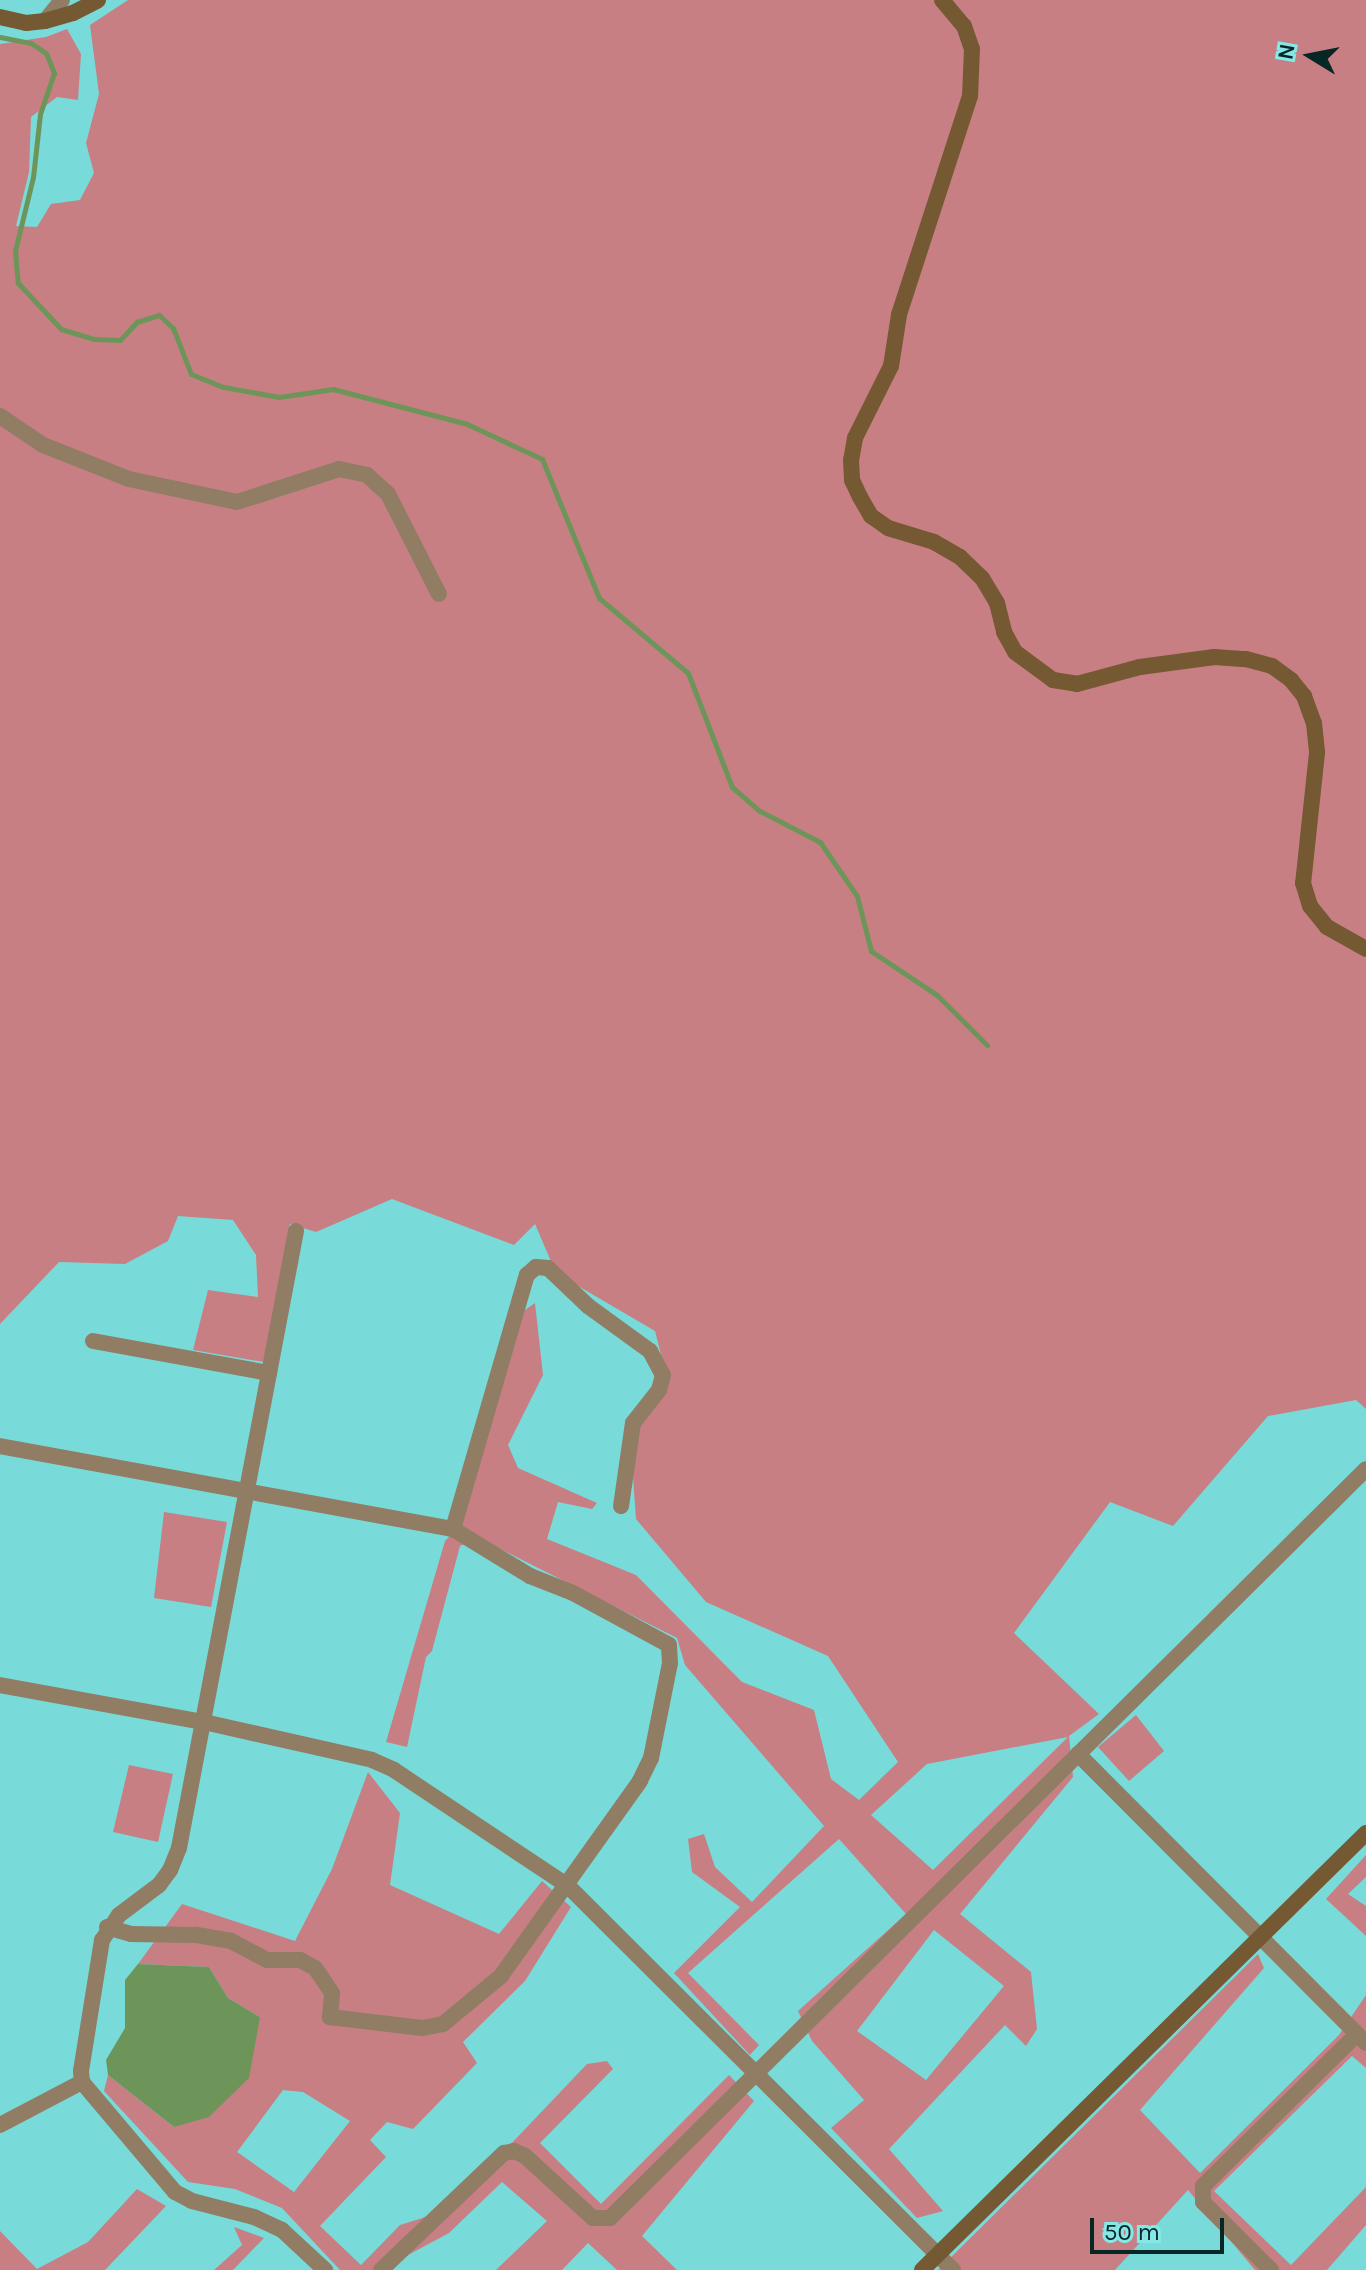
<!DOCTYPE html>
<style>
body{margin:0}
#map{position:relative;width:1366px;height:2270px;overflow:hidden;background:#79dada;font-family:Karla,sans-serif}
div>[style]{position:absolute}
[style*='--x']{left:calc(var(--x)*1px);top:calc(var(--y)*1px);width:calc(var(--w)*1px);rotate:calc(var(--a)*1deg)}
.green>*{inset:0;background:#c77f84}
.water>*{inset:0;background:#6e9559}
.stream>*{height:5px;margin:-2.5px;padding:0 2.5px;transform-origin:2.5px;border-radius:2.5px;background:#6e9559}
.street>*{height:16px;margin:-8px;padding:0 8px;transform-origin:8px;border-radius:8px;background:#907d64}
.secondary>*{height:16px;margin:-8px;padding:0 8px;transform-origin:8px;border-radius:8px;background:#745933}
span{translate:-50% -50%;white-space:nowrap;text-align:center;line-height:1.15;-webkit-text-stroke:6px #86e7e7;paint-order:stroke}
.north{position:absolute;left:1270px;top:16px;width:80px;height:80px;-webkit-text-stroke:6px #86e7e7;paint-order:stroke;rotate:280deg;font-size:22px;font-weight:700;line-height:32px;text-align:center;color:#072727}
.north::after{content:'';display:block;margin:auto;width:28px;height:36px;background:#072727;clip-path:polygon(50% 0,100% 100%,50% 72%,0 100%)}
.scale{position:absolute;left:1090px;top:2218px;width:134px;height:36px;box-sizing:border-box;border:4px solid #072727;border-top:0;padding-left:10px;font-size:24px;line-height:28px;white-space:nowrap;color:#072727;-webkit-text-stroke:6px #86e7e7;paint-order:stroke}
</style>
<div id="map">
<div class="green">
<div style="clip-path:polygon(evenodd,128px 0,1366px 0,1366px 1409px,1356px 1400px,1268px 1416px,1173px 1526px,1110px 1502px,1014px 1633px,1099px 1714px,1069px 1736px,1073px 1777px,960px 1914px,1031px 1972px,1037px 2029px,1026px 2046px,1005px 2025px,889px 2149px,943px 2211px,917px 2218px,831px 2128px,864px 2100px,812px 2041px,798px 2011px,906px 1914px,839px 1839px,688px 1973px,759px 2045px,750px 2055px,674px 1973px,740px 1907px,692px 1872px,688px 1839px,704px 1834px,715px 1867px,752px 1902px,824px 1826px,685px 1665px,677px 1638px,479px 1538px,460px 1546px,432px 1651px,426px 1657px,407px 1747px,386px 1742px,445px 1541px,460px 1525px,522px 1312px,535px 1303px,543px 1375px,508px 1445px,518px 1468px,597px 1503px,592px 1509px,558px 1502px,547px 1539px,636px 1575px,742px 1682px,814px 1710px,831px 1779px,859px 1800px,898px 1762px,828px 1656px,706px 1602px,636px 1519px,630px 1435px,668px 1382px,655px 1331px,556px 1273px,535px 1224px,514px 1245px,392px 1199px,316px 1232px,290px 1224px,264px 1362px,193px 1350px,208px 1290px,258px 1297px,256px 1255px,233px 1220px,178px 1216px,168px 1241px,125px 1264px,59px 1262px,0 1324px,0 44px,46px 37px,67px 29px,81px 54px,78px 100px,57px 97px,31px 117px,29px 172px,16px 226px,37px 227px,51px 204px,80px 200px,94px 173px,86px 143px,99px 94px,90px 25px,128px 0,1068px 1737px,933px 1870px,871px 1815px,927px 1764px,1068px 1737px,128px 0,934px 1930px,1004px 1986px,926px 2080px,857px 2031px,934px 1930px)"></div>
<div style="clip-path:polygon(164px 1512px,227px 1522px,211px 1607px,154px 1598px)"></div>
<div style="clip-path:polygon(1136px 1715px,1164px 1751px,1129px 1781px,1098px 1747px)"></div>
<div style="clip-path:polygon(129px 1765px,173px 1774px,158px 1842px,113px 1832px)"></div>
<div style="clip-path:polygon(evenodd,368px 1772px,400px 1813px,390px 1885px,499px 1934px,542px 1881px,571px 1907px,525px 1981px,463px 2042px,477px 2063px,413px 2129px,387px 2122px,370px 2140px,386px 2157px,320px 2226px,361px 2265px,400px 2225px,448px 2210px,587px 2064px,607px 2061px,613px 2069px,540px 2143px,601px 2204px,729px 2075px,754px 2101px,642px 2236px,677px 2270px,617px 2270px,588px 2243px,562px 2270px,496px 2270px,547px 2221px,502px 2182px,449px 2233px,380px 2270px,340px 2270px,282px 2208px,235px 2189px,188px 2182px,104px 2091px,108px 2075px,174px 2127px,260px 2017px,228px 1998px,209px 1967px,138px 1964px,182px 1904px,295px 1941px,332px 1869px,368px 1772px,283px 2090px,303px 2092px,350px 2121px,294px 2192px,237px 2152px,283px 2090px)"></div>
<div style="clip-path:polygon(1366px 1855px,1366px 1877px,1348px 1894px,1366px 1906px,1366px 1936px,1326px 1899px)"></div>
<div style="clip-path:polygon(1258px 1954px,1264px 1968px,1140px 2110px,1200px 2173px,1339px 2035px,1366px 1995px,1366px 2068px,1352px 2056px,1214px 2191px,1291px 2265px,1366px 2187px,1366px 2225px,1327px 2270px,1255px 2270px,1188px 2190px,1115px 2270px,938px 2270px)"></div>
<div style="clip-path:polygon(137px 2189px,166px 2206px,105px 2270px,0 2270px,0 2231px,37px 2269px,88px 2242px)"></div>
<div style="clip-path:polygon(234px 2227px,264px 2238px,233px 2270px,214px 2270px,242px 2245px)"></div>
</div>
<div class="water">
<div style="clip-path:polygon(138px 1964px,209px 1967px,228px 1998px,260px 2017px,249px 2078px,209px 2117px,174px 2127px,108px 2075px,106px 2060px,125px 2028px,125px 1980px)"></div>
</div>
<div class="stream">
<div style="--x:0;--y:37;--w:32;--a:11"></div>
<div style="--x:31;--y:43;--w:18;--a:34"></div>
<div style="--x:46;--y:53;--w:22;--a:68"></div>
<div style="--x:54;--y:73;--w:43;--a:108.9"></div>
<div style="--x:40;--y:114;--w:63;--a:96.3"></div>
<div style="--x:33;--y:177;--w:76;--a:103.7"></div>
<div style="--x:15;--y:251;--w:32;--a:85"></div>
<div style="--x:18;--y:283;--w:63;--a:46.9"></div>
<div style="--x:61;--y:329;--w:34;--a:17"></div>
<div style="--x:94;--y:339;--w:26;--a:2"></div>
<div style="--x:120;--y:340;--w:25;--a:-47"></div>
<div style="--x:137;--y:322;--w:23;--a:-18"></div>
<div style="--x:159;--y:315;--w:19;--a:43"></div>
<div style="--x:173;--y:328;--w:49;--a:68.6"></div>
<div style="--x:191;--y:374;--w:35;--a:22"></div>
<div style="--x:224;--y:387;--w:56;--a:10.3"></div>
<div style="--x:279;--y:397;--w:55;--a:-8.4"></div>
<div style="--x:333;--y:389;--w:138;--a:14.6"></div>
<div style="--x:467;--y:424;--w:83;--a:25"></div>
<div style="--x:542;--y:459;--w:150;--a:67.7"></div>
<div style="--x:599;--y:598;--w:116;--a:40.1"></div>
<div style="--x:688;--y:673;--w:122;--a:68.9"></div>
<div style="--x:732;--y:787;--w:37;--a:41"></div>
<div style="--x:760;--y:811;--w:68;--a:27.3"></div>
<div style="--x:820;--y:842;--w:65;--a:55.6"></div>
<div style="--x:857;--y:896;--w:57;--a:75.7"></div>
<div style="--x:871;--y:951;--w:79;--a:33.7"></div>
<div style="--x:937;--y:995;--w:71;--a:45"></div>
</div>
<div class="street">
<div style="--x:45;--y:21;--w:27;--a:-51"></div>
<div style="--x:0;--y:416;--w:52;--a:34"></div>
<div style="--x:43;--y:445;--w:92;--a:21.6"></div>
<div style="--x:129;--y:479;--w:110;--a:12"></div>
<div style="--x:237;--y:502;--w:107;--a:-17.9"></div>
<div style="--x:339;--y:469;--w:29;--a:12"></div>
<div style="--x:367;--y:475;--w:28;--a:42"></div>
<div style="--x:388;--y:494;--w:112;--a:63"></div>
<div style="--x:296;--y:1231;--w:628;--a:100.74"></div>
<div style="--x:179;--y:1848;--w:24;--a:112"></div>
<div style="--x:170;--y:1870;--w:19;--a:126"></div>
<div style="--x:159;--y:1885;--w:50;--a:143.1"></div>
<div style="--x:119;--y:1915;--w:30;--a:124"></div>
<div style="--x:102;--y:1940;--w:133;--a:99.1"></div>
<div style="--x:81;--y:2071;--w:11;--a:85"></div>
<div style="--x:82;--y:2082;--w:144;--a:49.8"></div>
<div style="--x:175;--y:2192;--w:19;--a:28"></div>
<div style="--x:192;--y:2201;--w:64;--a:14.5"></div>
<div style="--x:254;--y:2217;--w:31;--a:25"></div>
<div style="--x:282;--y:2230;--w:59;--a:42.9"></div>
<div style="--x:93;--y:1341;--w:179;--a:10.3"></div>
<div style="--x:0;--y:1446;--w:461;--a:10.4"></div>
<div style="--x:453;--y:1529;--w:90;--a:31.4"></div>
<div style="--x:530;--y:1576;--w:46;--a:21.6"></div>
<div style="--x:573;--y:1593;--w:109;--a:28.4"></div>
<div style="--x:669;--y:1645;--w:18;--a:87"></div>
<div style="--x:670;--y:1663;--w:97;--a:101.3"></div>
<div style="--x:651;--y:1758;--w:25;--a:116"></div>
<div style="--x:640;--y:1781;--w:239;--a:125.5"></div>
<div style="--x:501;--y:1976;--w:75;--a:140.4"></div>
<div style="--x:443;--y:2024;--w:21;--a:169"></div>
<div style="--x:422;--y:2028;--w:93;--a:-173.2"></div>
<div style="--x:330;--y:2017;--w:24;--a:-85"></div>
<div style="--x:332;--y:1993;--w:30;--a:-124"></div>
<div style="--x:315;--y:1968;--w:17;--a:-152"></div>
<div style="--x:300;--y:1960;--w:33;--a:180"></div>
<div style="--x:267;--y:1960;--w:41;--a:-152.2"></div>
<div style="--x:231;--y:1941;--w:36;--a:-170"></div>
<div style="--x:196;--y:1935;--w:65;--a:-179.1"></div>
<div style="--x:131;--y:1934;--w:25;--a:-164"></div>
<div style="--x:453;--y:1529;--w:265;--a:-73.8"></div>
<div style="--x:527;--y:1275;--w:12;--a:-42"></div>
<div style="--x:536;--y:1267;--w:12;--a:5"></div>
<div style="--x:548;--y:1268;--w:55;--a:43.5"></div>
<div style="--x:588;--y:1306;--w:77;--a:36"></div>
<div style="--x:650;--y:1351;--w:27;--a:62"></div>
<div style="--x:663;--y:1375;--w:16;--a:105"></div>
<div style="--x:659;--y:1390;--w:42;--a:128.2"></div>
<div style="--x:633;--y:1423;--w:84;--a:98.2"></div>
<div style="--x:0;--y:1685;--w:207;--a:10.3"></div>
<div style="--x:204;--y:1722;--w:172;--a:12.7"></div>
<div style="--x:372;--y:1760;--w:24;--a:24"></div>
<div style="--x:394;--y:1770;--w:209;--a:33.7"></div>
<div style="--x:568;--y:1886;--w:544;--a:44.93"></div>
<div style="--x:1078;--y:1754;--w:408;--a:45.1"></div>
<div style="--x:0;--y:2125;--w:93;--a:-27.7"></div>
<div style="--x:381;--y:2270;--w:170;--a:-43.6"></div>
<div style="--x:504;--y:2153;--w:10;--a:-11"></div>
<div style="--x:514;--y:2151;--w:12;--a:24"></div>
<div style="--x:525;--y:2156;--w:92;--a:42.4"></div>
<div style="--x:593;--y:2218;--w:17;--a:0"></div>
<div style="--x:610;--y:2218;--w:1064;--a:-44.73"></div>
<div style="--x:1271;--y:2270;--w:96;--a:-135"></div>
<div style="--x:1203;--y:2202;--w:16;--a:-90"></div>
<div style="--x:1203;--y:2186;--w:216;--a:-44.6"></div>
</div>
<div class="secondary">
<div style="--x:942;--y:0;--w:34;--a:50"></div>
<div style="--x:964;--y:26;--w:24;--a:71"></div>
<div style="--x:972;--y:49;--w:47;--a:92.4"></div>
<div style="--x:970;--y:96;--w:230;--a:108"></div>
<div style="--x:899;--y:315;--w:52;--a:98.9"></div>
<div style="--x:891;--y:366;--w:80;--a:116.6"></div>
<div style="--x:855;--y:438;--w:22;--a:100"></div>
<div style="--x:851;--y:460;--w:20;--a:87"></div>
<div style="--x:852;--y:480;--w:19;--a:65"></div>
<div style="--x:860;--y:497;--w:22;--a:60"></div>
<div style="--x:871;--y:516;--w:21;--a:35"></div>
<div style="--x:888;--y:528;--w:48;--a:16.9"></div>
<div style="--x:934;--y:542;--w:30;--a:30"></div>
<div style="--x:960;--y:557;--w:30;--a:44"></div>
<div style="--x:982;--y:578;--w:29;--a:59"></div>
<div style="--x:997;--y:603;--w:30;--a:76"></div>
<div style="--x:1004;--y:632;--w:23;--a:61"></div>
<div style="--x:1015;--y:652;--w:47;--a:36.4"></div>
<div style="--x:1053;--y:680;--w:24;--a:9"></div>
<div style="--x:1077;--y:684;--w:65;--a:-15.1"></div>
<div style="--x:1140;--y:667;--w:75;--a:-7.7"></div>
<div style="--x:1214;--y:657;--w:32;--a:4"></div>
<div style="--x:1246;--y:659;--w:27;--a:15"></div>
<div style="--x:1272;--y:666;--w:24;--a:36"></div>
<div style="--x:1291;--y:680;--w:21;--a:51"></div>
<div style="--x:1304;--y:696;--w:29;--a:70"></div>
<div style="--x:1314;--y:723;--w:30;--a:84"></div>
<div style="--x:1317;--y:753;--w:131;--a:96.1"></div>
<div style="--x:1303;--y:883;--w:24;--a:73"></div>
<div style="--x:1310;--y:906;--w:27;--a:51"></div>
<div style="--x:1327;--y:927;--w:45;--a:29.4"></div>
<div style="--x:0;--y:17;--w:27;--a:13"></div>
<div style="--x:26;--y:23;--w:19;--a:-6"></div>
<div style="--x:45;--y:21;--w:29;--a:-16"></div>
<div style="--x:73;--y:13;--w:28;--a:-27"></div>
<div style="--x:922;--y:2270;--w:623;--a:-44.54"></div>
</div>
<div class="north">N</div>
<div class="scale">50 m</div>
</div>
